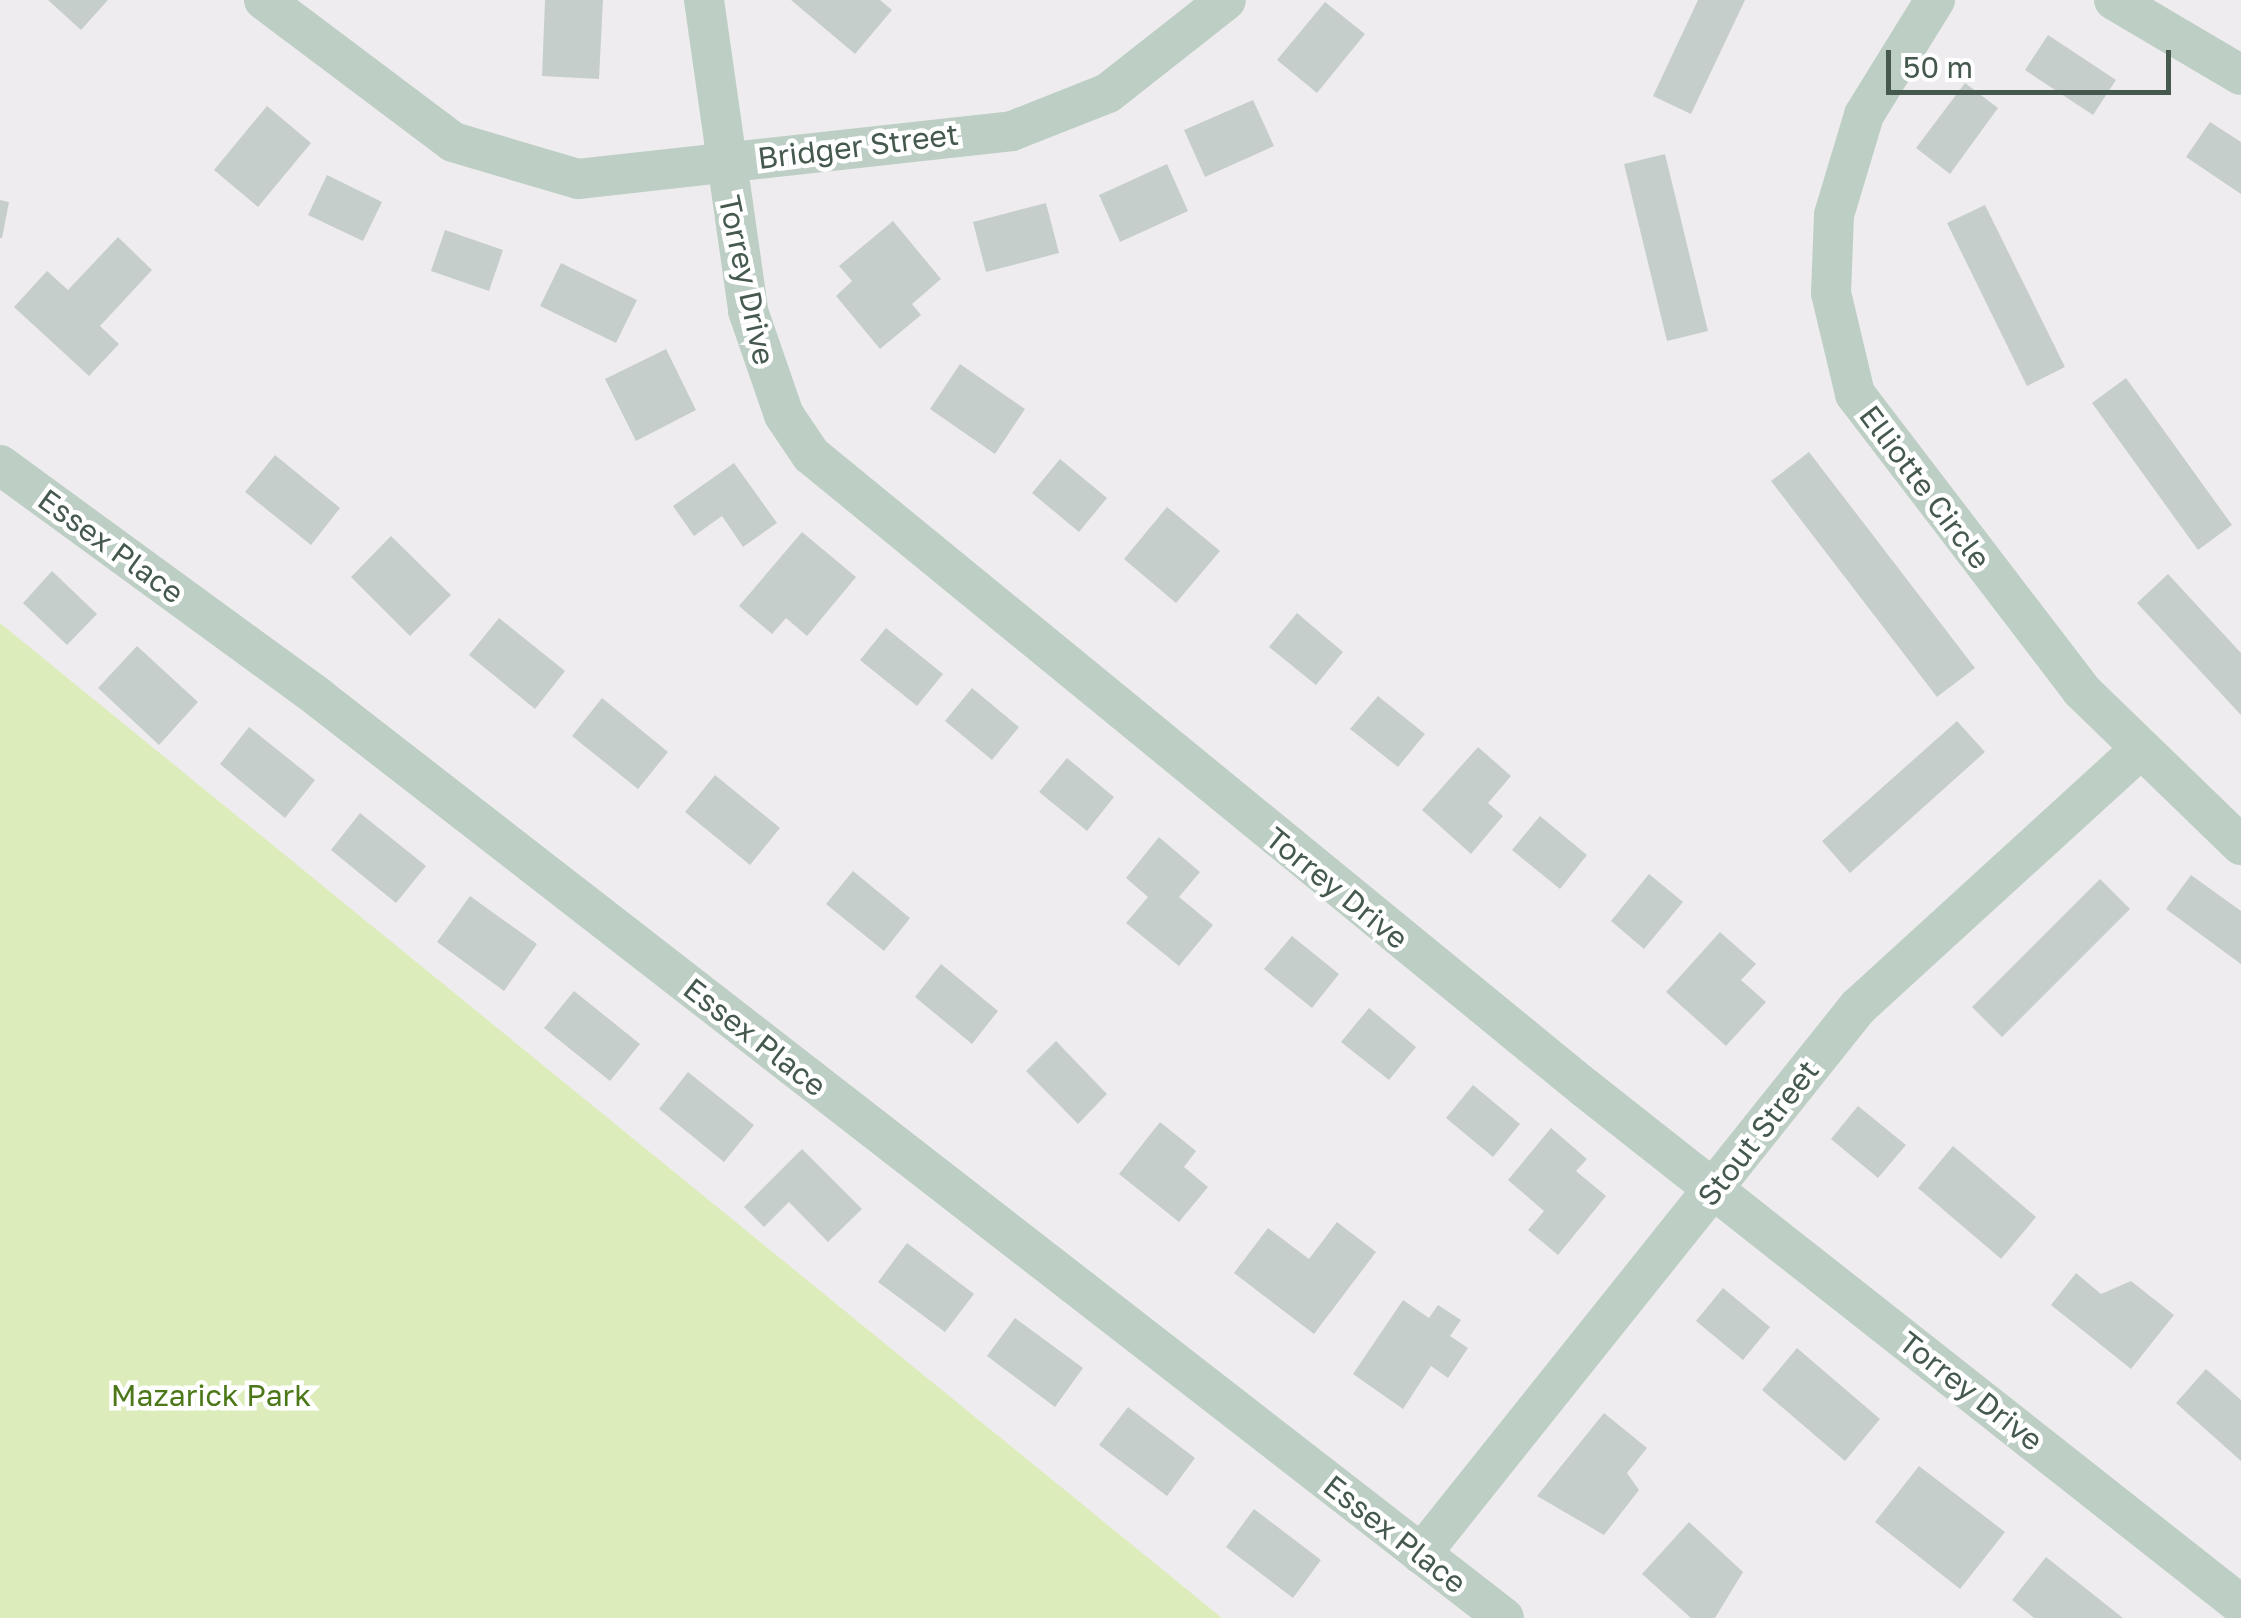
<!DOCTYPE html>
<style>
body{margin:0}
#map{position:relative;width:2241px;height:1618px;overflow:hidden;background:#efecef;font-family:"Golos Text",sans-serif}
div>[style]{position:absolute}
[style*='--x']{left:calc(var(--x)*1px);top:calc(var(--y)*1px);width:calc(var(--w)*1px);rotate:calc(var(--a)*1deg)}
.green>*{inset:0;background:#dcedbb}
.building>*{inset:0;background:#c6cecc}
.street>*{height:40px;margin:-20px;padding:0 20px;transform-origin:20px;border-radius:20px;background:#bdcfc5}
span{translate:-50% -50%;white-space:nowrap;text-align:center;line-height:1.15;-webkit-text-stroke:9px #fff;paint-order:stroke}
.street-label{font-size:30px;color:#45594e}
.park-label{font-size:30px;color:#4d7819}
.scale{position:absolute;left:1886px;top:50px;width:285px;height:45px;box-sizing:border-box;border:5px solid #45594e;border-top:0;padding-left:12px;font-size:30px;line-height:35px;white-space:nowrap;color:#45594e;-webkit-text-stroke:8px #fff;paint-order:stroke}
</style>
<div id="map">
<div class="green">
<div style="clip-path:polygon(0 623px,1222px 1618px,0 1618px)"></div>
</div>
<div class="building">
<div style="clip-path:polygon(48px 0,108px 0,81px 30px)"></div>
<div style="clip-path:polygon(545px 0,603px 0,599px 79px,542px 76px)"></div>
<div style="clip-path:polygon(791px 0,880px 0,892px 10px,855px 54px)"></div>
<div style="clip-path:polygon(1698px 0,1745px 0,1691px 114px,1653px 96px)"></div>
<div style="clip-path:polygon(1325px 2px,1365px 34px,1317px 93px,1277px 60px)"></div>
<div style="clip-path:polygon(2048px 35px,2116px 80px,2093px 115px,2025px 70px)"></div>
<div style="clip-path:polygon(1965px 83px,1998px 108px,1950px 174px,1916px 148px)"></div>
<div style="clip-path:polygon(1253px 100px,1274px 146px,1205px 177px,1184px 130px)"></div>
<div style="clip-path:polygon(267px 106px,311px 143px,258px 207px,214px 170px)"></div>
<div style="clip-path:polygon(2210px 122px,2241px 142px,2241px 194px,2186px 157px)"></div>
<div style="clip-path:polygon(1665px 154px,1708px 331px,1667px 341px,1624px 164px)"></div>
<div style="clip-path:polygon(1167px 164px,1188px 211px,1120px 242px,1099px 195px)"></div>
<div style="clip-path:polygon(327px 175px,382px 202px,363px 241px,308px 215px)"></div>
<div style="clip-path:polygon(0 200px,9px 202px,2px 238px,0 238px)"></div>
<div style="clip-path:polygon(1046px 203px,1059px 253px,986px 272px,973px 222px)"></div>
<div style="clip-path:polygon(1985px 205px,2065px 367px,2027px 386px,1947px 223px)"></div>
<div style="clip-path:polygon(893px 221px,941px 279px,912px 304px,921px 315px,880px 349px,836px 296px,852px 281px,839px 266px)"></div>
<div style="clip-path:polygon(445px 230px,503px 250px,489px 291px,431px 271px)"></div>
<div style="clip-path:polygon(118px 237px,152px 270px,100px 326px,119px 344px,89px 376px,14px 307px,47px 271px,68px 290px)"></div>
<div style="clip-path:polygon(561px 263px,637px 300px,616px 343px,540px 306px)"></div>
<div style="clip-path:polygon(666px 349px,696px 410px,636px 441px,605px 379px)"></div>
<div style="clip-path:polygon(960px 364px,1025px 409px,995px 454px,930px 409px)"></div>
<div style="clip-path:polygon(2126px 378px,2232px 525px,2198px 550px,2092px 403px)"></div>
<div style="clip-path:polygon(1809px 452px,1975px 668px,1937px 697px,1771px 481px)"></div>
<div style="clip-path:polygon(275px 455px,340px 508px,311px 545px,245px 492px)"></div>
<div style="clip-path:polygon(1060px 459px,1107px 498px,1079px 532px,1032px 493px)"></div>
<div style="clip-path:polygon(734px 463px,777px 523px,743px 547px,722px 516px,694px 536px,673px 506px)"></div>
<div style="clip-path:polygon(1167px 507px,1220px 551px,1176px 603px,1124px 559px)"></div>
<div style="clip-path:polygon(802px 532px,856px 577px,807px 636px,786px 618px,772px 634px,739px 606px)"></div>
<div style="clip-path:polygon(391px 536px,451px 595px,410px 636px,351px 577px)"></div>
<div style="clip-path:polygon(52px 571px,97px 614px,67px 645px,23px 603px)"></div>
<div style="clip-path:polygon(2168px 574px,2241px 653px,2241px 715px,2137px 603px)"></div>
<div style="clip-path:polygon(1297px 613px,1343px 652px,1316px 685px,1269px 647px)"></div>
<div style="clip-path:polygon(499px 618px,565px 671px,535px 709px,469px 655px)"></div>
<div style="clip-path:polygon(886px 628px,943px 674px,917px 706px,860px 660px)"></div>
<div style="clip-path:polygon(137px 646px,198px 702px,159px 745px,98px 688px)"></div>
<div style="clip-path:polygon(972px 688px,1019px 727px,992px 760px,945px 721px)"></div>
<div style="clip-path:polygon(1378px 696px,1425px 734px,1398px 767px,1350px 729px)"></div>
<div style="clip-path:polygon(602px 698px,668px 752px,638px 789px,572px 736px)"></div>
<div style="clip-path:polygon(1957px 721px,1985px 752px,1850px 873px,1822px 841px)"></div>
<div style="clip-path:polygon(249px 727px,315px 780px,285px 818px,220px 764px)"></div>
<div style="clip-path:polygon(1478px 747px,1511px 776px,1488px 803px,1503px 816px,1471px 854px,1422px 810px)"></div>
<div style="clip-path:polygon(1067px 758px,1114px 797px,1087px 831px,1039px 792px)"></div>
<div style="clip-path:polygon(715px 775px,780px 828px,750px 865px,685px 812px)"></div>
<div style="clip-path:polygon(360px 813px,426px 866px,396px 903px,331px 850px)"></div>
<div style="clip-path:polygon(1540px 816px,1587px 855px,1560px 889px,1512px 850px)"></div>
<div style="clip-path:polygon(1159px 837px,1200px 872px,1179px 897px,1213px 925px,1179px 966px,1126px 923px,1148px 897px,1126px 878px)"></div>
<div style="clip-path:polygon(853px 871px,910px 918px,884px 951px,826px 904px)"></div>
<div style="clip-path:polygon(1649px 874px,1683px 902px,1644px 949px,1611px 921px)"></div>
<div style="clip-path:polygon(2191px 875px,2241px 911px,2241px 964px,2166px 909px)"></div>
<div style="clip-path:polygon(2100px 879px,2130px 909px,2002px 1037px,1972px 1007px)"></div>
<div style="clip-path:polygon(470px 896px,537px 944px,504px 991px,437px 942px)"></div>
<div style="clip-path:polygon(1720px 932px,1756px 964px,1741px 980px,1766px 1002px,1726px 1046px,1666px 992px)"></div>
<div style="clip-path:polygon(1292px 936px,1339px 974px,1312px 1008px,1264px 969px)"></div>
<div style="clip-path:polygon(941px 964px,998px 1011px,972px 1044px,915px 997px)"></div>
<div style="clip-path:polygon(574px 991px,640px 1044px,610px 1081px,544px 1028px)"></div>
<div style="clip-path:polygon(1369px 1008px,1416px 1047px,1389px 1080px,1341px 1042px)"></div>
<div style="clip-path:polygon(1056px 1041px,1107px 1094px,1078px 1124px,1026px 1071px)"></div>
<div style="clip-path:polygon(688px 1072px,754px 1125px,724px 1162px,659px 1109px)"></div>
<div style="clip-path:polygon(1473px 1085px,1520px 1124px,1493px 1157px,1446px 1118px)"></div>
<div style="clip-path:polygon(1858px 1106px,1906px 1145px,1878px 1178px,1831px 1139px)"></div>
<div style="clip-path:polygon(1160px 1122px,1196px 1151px,1184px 1167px,1208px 1187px,1179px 1222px,1119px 1174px)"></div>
<div style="clip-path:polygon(1551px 1128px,1587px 1159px,1576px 1171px,1606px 1196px,1558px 1255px,1528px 1230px,1544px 1211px,1508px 1180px)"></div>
<div style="clip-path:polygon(1953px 1146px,2036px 1217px,2001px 1259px,1918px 1188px)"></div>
<div style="clip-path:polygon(802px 1149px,862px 1209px,828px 1242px,789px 1202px,764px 1227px,744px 1207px)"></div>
<div style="clip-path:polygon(1337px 1222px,1376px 1252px,1314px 1334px,1234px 1273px,1268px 1228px,1309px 1259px)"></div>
<div style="clip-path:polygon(907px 1243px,974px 1294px,945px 1332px,878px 1282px)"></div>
<div style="clip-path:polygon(2076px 1273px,2101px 1294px,2131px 1281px,2174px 1315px,2131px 1369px,2051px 1305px)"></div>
<div style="clip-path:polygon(1723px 1288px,1770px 1327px,1743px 1360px,1696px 1321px)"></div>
<div style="clip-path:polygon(1403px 1300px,1429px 1318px,1438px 1305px,1461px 1320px,1450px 1336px,1468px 1348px,1448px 1378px,1431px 1366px,1403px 1409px,1353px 1374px)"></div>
<div style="clip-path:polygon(1015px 1318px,1083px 1368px,1055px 1407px,987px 1356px)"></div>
<div style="clip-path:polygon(1797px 1348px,1880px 1419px,1845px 1461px,1762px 1390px)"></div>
<div style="clip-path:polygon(2206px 1369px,2241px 1400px,2241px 1461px,2176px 1403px)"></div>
<div style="clip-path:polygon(1128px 1407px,1195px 1458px,1167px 1496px,1099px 1445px)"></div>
<div style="clip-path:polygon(1604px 1413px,1647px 1448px,1627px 1473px,1639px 1490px,1604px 1535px,1537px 1496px)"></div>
<div style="clip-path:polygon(1919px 1466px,2005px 1532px,1960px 1589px,1875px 1522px)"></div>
<div style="clip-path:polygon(1254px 1509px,1321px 1560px,1293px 1598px,1226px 1547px)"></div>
<div style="clip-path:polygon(1689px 1522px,1743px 1572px,1715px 1618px,1691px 1618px,1642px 1574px)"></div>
<div style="clip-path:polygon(2046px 1557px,2123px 1618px,2034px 1618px,2012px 1600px)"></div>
</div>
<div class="street">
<div style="--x:264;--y:0;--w:236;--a:36.9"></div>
<div style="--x:453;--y:142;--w:130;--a:16.5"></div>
<div style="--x:578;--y:179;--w:437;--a:-6.3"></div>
<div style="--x:1012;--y:131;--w:103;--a:-21.6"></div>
<div style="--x:1108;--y:93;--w:150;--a:-38.2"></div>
<div style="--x:704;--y:0;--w:314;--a:81.9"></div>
<div style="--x:748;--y:311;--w:110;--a:70.9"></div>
<div style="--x:784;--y:415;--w:48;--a:56"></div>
<div style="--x:811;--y:455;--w:1000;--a:39.28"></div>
<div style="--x:1585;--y:1088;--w:835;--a:38.24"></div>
<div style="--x:1935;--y:0;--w:135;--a:121.7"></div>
<div style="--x:1864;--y:115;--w:104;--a:106.7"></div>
<div style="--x:1834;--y:215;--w:78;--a:92.2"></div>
<div style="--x:1831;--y:293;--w:104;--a:76.6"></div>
<div style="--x:1855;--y:394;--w:372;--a:52.6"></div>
<div style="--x:2081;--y:690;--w:223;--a:44.1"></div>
<div style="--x:2114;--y:0;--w:147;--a:30.6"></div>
<div style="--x:0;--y:465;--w:395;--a:36.1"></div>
<div style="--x:319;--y:698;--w:1500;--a:37.82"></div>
<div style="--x:1421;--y:1554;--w:700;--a:-51.38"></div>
<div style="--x:1858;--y:1007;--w:378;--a:-42.4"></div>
</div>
<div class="street-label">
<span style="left:858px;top:146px;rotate:-7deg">Bridger Street</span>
<span style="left:747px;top:280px;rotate:78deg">Torrey Drive</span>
<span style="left:1925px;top:487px;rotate:53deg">Elliotte Circle</span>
<span style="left:111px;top:546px;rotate:36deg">Essex Place</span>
<span style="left:1337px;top:888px;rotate:39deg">Torrey Drive</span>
<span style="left:755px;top:1037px;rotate:38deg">Essex Place</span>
<span style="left:1758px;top:1133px;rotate:-52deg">Stout Street</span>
<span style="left:1971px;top:1391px;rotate:38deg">Torrey Drive</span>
<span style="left:1395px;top:1534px;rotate:38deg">Essex Place</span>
</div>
<div class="park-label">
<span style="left:211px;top:1395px">Mazarick Park</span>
</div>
<div class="scale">50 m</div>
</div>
